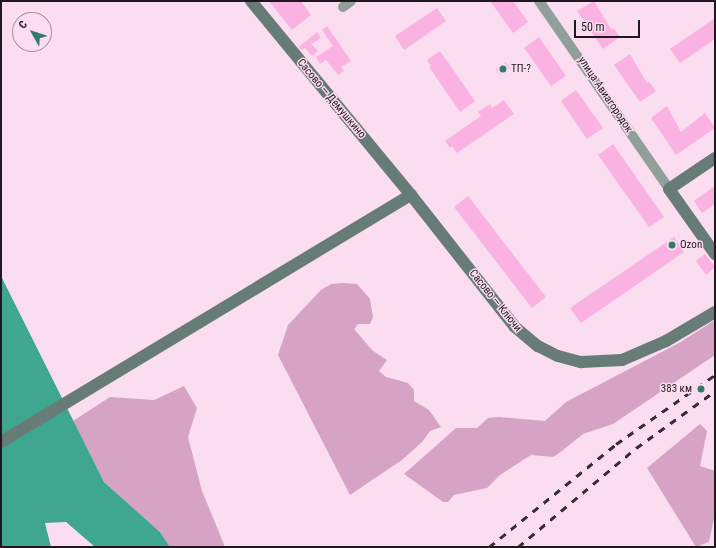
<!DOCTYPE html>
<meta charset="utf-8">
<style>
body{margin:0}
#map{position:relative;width:716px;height:548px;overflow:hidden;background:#faddef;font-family:"Roboto Condensed",sans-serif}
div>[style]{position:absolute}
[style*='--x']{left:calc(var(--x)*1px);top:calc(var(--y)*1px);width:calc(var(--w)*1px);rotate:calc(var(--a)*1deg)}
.green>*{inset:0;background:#d7a3c5}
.water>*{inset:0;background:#3fa790}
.building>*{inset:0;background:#f9b2e2}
.street>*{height:10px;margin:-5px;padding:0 5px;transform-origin:5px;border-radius:5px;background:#909f9a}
.secondary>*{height:12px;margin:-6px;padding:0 6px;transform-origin:6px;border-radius:6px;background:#677c76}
.rail>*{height:2.5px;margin-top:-1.25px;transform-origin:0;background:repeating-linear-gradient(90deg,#382c34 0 7px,transparent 0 14px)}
.dots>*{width:11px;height:11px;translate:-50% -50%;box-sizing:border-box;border:2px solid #faddef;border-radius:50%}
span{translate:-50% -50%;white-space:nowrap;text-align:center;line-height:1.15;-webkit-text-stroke:3px #faddef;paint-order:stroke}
.poi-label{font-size:11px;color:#21171e}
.left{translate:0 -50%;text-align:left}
.right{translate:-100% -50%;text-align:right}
.street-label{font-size:11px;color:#21171e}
.frame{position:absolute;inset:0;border:2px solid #21171e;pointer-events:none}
.north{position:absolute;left:12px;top:12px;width:40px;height:40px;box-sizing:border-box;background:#faddef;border:1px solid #a38e9b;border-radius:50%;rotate:309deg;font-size:11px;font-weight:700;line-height:16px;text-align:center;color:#21171e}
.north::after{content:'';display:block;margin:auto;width:14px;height:18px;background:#367869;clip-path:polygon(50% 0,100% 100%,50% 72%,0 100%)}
.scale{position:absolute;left:574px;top:20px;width:66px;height:18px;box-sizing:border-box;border:2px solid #21171e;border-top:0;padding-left:5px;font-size:12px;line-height:14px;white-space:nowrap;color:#21171e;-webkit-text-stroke:3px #faddef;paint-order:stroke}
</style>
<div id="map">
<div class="green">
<div style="clip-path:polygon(343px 283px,357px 284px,370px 299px,373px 317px,370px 324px,358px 324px,354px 329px,373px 351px,387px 360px,379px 371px,386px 377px,408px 383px,414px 390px,414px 401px,429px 410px,441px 427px,430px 431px,422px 442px,402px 460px,350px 495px,278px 355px,288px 325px,321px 290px,331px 284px)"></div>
<div style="clip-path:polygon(715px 320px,715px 355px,613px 424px,583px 434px,558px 454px,553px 457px,531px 455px,500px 475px,487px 488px,454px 495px,448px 502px,443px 502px,404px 474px,456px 428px,477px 428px,488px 418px,499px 417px,545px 421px,566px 402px,679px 343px)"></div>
<div style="clip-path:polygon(184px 386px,197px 408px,188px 437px,202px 491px,225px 547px,170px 547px,160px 532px,104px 482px,73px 421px,110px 397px,154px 400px)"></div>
<div style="clip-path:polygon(700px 424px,707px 431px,700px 466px,715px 471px,715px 514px,709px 542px,696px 547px,647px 468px)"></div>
</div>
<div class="water">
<div style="clip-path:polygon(1px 276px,104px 482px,160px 532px,170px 547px,95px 547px,66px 522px,45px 523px,51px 547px,1px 547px)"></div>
</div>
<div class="building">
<div style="clip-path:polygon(269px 1px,301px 1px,311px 15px,292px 30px)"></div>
<div style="clip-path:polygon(490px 1px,513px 1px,528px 22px,513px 33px)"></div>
<div style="clip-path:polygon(594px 1px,611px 29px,613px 28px,620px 37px,603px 49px,577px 11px)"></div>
<div style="clip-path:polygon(437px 8px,446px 21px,404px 50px,395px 36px)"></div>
<div style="clip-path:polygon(715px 18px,715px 39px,680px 63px,670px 49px)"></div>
<div style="clip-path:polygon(327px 26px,351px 61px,341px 67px,344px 71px,338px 75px,326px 60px,320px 64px,316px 57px,333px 46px,322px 30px)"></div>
<div style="clip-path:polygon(317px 32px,321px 38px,311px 44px,318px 51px,312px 56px,305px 48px,301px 50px,299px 47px)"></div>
<div style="clip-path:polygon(539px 37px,566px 76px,551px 86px,524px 48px)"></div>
<div style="clip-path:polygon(440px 51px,475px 101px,460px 112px,429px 67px,431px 66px,427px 60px)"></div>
<div style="clip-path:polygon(630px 54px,647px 83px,649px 82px,656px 91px,640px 102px,614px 65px)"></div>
<div style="clip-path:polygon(506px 62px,510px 68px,500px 75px,496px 69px)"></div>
<div style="clip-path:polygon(576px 90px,603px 128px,587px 139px,561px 101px)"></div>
<div style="clip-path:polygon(504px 100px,514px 114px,457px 153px,452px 146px,450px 148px,445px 141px,481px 116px,478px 112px,490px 104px,492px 108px)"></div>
<div style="clip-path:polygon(667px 106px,681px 132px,705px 113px,715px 128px,676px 155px,651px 118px)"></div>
<div style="clip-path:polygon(613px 144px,664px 217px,649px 227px,598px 155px)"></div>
<div style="clip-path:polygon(715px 186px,715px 204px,702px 213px,694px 201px)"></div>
<div style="clip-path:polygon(468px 196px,546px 297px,532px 308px,454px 207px)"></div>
<div style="clip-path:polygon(674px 237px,684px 252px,581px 323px,570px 308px)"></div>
<div style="clip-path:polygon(705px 254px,715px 267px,706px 275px,696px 261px)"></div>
</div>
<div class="street">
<div style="--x:539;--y:1;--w:229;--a:55.3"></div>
<div style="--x:343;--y:7;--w:10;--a:-37"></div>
</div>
<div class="secondary">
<div style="--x:251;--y:1;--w:251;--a:50.5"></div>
<div style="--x:411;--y:195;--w:168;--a:51.8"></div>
<div style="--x:515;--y:327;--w:30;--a:40"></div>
<div style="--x:538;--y:346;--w:22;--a:27"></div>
<div style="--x:558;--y:356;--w:24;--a:15"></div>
<div style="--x:581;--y:362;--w:41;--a:-2.8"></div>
<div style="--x:622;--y:360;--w:48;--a:-23.4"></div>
<div style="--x:666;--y:341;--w:57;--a:-30.6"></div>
<div style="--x:715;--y:158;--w:55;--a:146"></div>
<div style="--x:669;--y:189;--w:80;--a:54.7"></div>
<div style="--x:1;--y:442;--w:479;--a:-31.1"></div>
</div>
<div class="rail">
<div style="--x:489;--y:547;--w:164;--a:-39"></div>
<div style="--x:616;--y:444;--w:121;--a:-34.9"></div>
<div style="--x:518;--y:547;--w:154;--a:-40"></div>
<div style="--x:636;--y:448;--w:97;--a:-35.8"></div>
</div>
<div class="dots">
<div style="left:503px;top:69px;background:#367869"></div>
<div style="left:672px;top:245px;background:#367869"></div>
<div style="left:701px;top:389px;background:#367869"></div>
</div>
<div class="poi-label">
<span class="left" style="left:511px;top:69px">ТП-?</span>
<span class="left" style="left:680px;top:245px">Ozon</span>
<span class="right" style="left:692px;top:389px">383 км</span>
</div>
<div class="street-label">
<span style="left:605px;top:95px;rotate:56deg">улица Авиагородок</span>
<span style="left:331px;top:99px;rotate:50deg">Сасово — Демушкино</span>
<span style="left:495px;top:301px;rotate:51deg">Сасово — Ключи</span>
</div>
<div class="frame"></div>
<div class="north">С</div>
<div class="scale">50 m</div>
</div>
